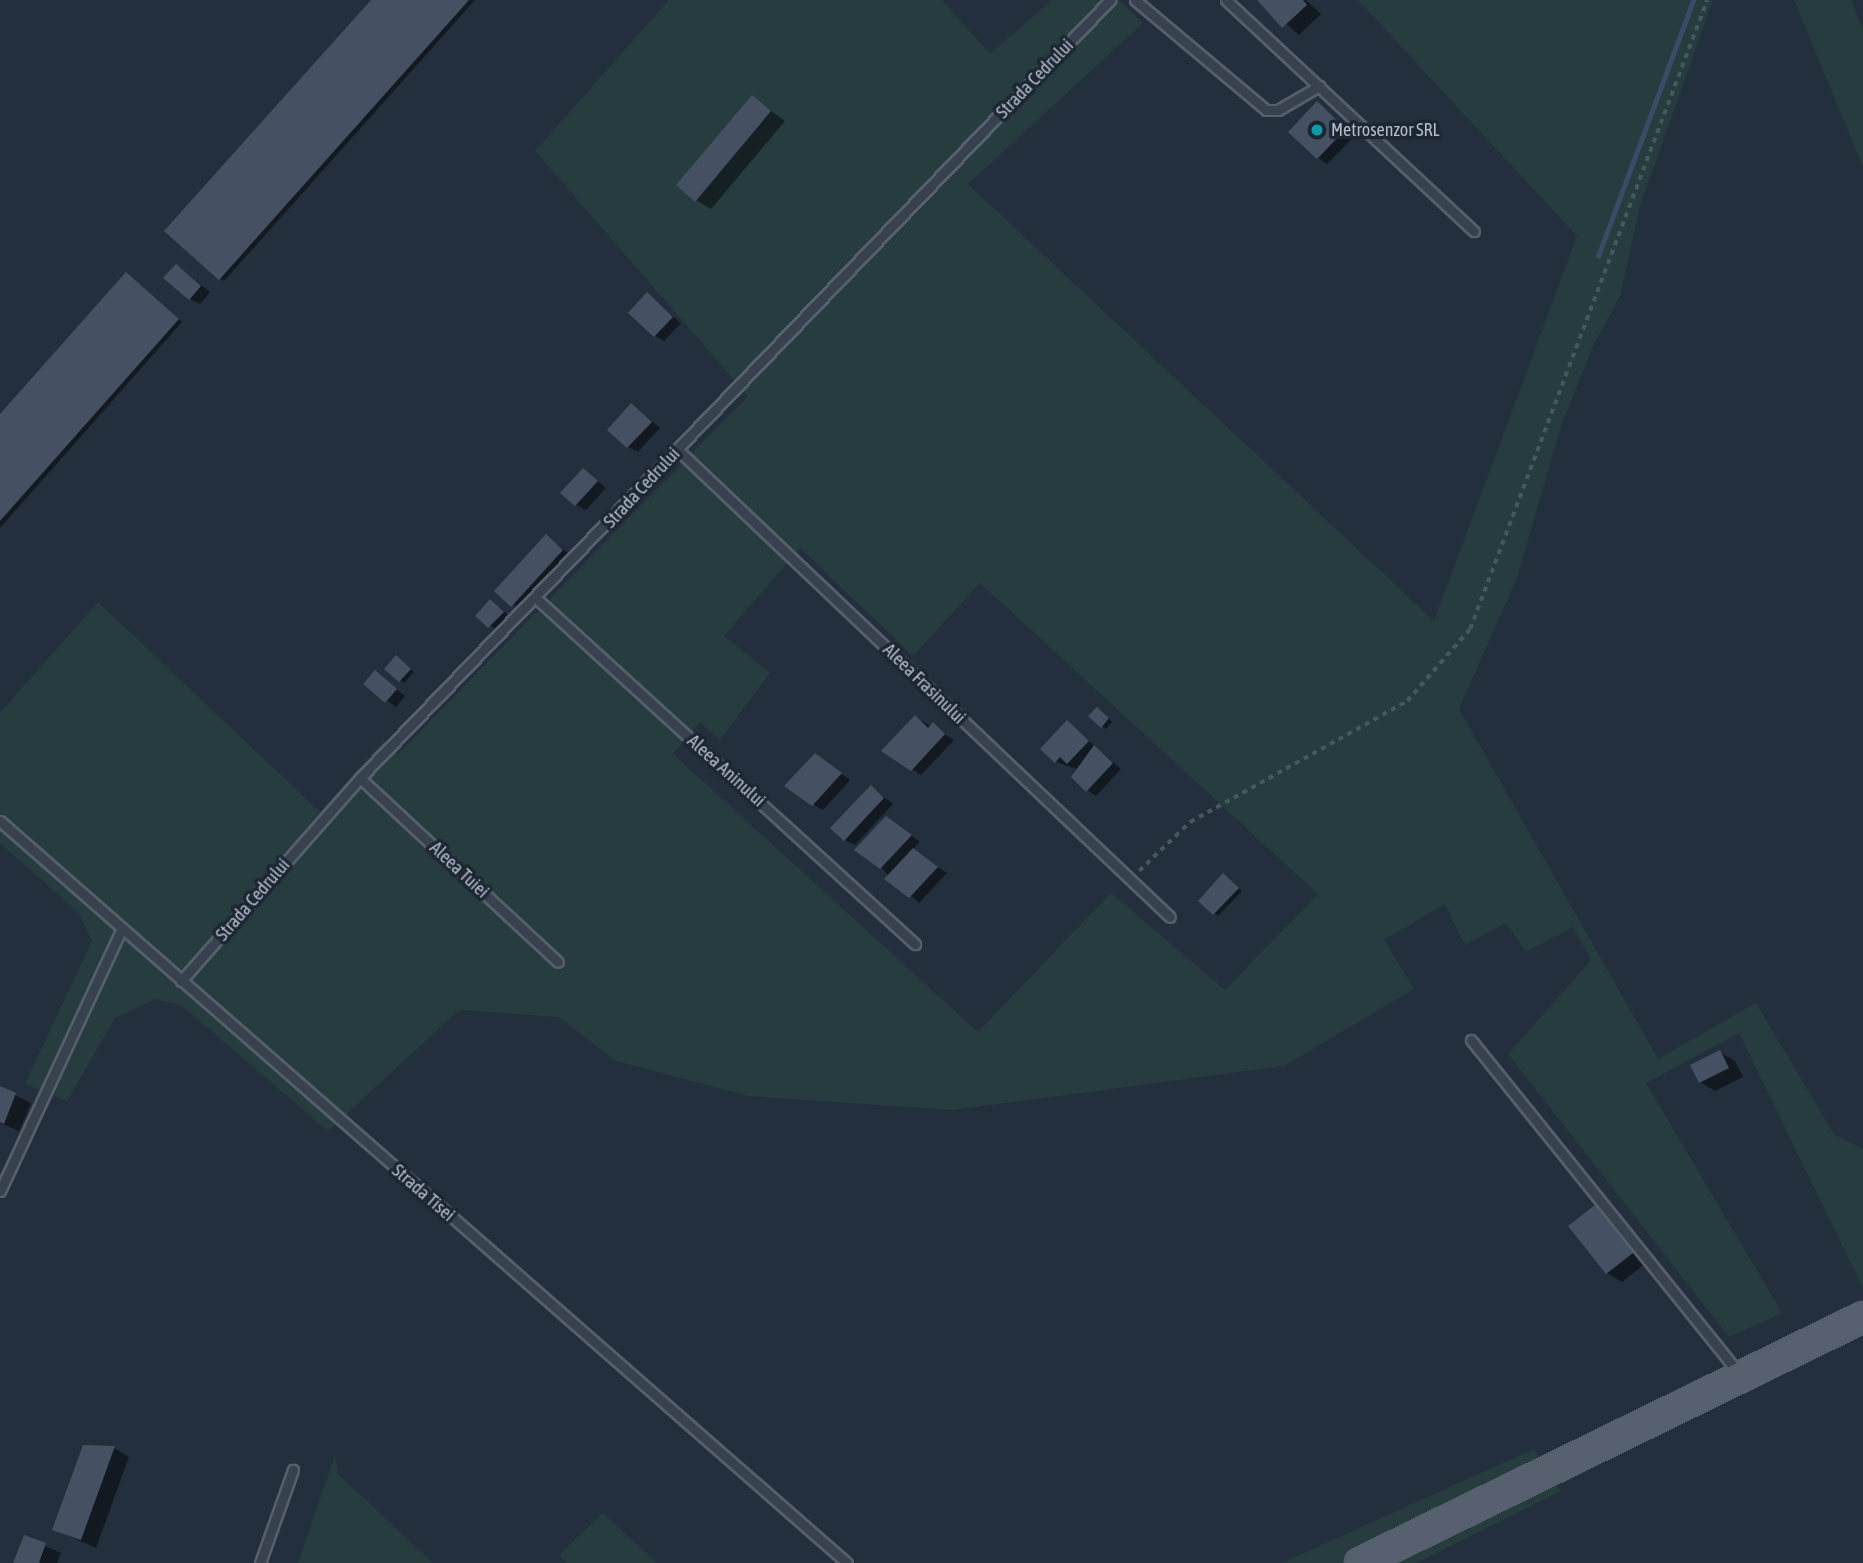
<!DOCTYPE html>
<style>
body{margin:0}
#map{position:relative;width:1863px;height:1563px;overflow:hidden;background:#242f3e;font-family:"Asap Condensed",sans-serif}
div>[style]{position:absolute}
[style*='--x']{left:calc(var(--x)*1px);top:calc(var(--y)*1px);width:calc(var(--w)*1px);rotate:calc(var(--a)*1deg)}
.green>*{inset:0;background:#263c3f}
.shadow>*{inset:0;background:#0007}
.stream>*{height:5px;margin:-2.5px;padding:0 2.5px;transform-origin:2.5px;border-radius:2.5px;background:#394c67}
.building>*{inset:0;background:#455162}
.path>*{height:3.5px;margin-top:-1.75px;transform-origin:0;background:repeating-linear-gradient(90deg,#44595c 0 5px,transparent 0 10px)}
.roads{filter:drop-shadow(2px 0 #565f6c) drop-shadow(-2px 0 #565f6c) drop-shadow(0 2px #565f6c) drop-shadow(0 -2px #565f6c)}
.service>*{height:9px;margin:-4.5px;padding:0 4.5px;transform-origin:4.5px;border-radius:4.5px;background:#38414e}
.primary>*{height:28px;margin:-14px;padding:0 14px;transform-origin:14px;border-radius:14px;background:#56606e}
.dots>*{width:19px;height:19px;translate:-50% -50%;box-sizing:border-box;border:4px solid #1d2633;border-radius:50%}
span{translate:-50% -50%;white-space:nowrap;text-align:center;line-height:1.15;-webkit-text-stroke:7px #1d2633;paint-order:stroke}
.street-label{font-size:18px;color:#b4bcc9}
.poi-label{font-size:18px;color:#b4bcc9}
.left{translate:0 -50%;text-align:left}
</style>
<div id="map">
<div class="green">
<div style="clip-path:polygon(evenodd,669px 0,942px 0,990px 54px,1052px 0,1119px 0,1143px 23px,968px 184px,1434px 621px,1577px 236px,1358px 0,1713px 0,1640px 206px,1620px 296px,1593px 346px,1561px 426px,1517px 578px,1459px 709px,1658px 1059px,1756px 1003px,1834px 1134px,1863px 1149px,1863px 1288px,1739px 1033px,1646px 1083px,1782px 1313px,1729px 1337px,1508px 1054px,1591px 960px,1573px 927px,1526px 952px,1506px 923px,1465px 945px,1445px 904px,1384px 940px,1414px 989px,1284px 1066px,953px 1110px,749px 1096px,616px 1061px,559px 1017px,459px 1010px,328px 1131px,182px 1006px,156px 999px,115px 1018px,67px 1101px,25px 1084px,92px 941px,79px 913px,0 843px,0 713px,98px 602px,320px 812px,384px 740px,398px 754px,748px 396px,535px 151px,669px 0,800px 548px,913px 656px,980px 583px,1318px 894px,1225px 990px,1111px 893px,978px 1032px,673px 754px,700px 722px,720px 740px,770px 673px,724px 636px,800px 548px)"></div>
<div style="clip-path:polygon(1794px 0,1851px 0,1863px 29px,1863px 167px)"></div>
<div style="clip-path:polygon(1534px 1449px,1561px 1491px,1416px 1563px,1282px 1563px)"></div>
<div style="clip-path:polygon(335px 1455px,339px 1475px,433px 1563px,298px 1563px)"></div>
<div style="clip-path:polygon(603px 1513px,657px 1563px,567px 1563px,559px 1555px)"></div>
</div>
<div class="shadow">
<div style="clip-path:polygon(373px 0,475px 0,224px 281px,220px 279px)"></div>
<div style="clip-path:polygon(1259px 0,1306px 0,1321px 14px,1299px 35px)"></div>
<div style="clip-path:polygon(752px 97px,785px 121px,711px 209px,696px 200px)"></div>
<div style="clip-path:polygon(1318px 103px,1355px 136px,1327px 164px,1318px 158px)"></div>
<div style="clip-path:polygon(176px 266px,210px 292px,200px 304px,190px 299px)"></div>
<div style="clip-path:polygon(131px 277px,182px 322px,0 528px,0 417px)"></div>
<div style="clip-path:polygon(648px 295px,681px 323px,664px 341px,655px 336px)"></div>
<div style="clip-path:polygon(632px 405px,660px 428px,638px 452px,628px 447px)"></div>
<div style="clip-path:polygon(584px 470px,606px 488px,586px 510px,576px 505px)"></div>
<div style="clip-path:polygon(546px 536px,577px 560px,527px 615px,496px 591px)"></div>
<div style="clip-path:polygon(491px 601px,512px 618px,499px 632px,477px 615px)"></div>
<div style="clip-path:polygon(400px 660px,414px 672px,404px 683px,386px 669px)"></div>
<div style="clip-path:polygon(375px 673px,405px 696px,396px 707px,366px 684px)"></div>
<div style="clip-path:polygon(1102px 711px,1112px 722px,1106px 729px,1102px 726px)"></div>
<div style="clip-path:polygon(915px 717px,954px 740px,921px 775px,912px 769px)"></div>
<div style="clip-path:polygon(1067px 722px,1121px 769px,1096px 796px,1087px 790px,1080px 770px,1056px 762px)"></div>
<div style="clip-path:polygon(825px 761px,850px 780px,823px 810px,813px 804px)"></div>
<div style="clip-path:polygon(871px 787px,893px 804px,855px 845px,845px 840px)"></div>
<div style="clip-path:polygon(897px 824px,920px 842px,912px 850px,947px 873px,919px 903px,881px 868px)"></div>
<div style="clip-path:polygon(1228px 878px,1242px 891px,1218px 916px,1200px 901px)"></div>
<div style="clip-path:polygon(1720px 1052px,1735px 1061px,1743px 1077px,1715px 1091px,1700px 1082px)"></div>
<div style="clip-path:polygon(0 1088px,31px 1103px,19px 1131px,0 1123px)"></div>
<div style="clip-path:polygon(1595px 1207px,1610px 1216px,1647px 1262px,1622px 1282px,1607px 1273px)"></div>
<div style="clip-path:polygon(84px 1447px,114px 1448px,129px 1457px,96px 1548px,54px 1529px)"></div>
<div style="clip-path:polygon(25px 1537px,61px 1553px,57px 1563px,15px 1563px)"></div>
</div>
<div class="stream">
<div style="--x:1598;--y:256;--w:273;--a:-69.6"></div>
</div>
<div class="building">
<div style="clip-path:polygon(371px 0,469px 0,219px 280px,164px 231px)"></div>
<div style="clip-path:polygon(1257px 0,1303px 0,1307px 5px,1282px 28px)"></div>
<div style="clip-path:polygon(752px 95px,771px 111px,695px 202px,676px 185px)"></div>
<div style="clip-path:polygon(1317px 101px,1346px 129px,1317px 159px,1288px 132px)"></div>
<div style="clip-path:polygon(176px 264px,201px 286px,189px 300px,163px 278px)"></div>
<div style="clip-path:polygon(126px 272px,179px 319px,0 521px,0 414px)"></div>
<div style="clip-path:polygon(647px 292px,673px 317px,654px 337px,628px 313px)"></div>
<div style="clip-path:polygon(631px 403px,652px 422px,627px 448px,607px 430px)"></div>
<div style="clip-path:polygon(583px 468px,598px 481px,575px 506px,560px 493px)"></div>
<div style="clip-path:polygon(546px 534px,563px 550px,511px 607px,494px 591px)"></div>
<div style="clip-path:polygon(490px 599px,504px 612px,488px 628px,475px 616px)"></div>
<div style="clip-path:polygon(396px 655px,411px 669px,399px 682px,384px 669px)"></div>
<div style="clip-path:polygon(375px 670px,397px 689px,385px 703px,363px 684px)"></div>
<div style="clip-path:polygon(1097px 707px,1109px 718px,1101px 728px,1088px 716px)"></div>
<div style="clip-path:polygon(915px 715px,928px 728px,933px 722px,945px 734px,911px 771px,881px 751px)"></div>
<div style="clip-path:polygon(1067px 720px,1089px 741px,1067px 764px,1060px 757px,1055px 763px,1040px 749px)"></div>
<div style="clip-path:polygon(1094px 745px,1113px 763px,1086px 792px,1071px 777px)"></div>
<div style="clip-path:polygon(815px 753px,842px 773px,812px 806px,784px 786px)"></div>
<div style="clip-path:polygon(871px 785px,884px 798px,844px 841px,830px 828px)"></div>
<div style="clip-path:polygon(886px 816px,912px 835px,880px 869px,854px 850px)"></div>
<div style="clip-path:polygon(913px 848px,938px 867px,909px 898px,884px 879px)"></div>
<div style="clip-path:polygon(1223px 873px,1239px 888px,1213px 915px,1198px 901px)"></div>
<div style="clip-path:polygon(1720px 1050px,1729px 1068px,1699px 1083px,1690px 1065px)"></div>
<div style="clip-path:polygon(0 1086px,16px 1093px,4px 1124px,0 1122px)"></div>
<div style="clip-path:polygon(1595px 1205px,1633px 1253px,1606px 1274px,1568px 1226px)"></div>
<div style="clip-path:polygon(83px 1445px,115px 1446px,81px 1540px,52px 1530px)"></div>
<div style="clip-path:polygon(24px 1535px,46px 1543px,39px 1563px,13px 1563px)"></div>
</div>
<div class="path">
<div style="--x:1139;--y:871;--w:71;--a:-43.9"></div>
<div style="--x:1190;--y:822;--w:248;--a:-29.1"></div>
<div style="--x:1407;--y:701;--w:96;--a:-48.8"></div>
<div style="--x:1470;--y:629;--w:672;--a:-69.35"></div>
</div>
<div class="roads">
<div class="service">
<div style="--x:1135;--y:0;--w:171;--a:40"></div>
<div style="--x:1266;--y:110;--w:12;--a:0"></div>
<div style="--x:1278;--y:110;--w:48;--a:-30.3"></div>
<div style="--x:1226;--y:0;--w:339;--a:43"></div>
<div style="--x:678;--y:450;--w:678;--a:43.51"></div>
<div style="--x:537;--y:599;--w:512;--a:42.39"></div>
<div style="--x:360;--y:778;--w:270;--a:42.9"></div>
<div style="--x:0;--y:821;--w:1126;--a:41.22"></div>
<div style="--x:181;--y:981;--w:271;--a:-48.6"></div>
<div style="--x:360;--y:778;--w:1081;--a:-46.05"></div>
<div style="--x:1471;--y:1040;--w:429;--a:51.2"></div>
<div style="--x:0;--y:1191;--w:290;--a:-65.1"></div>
<div style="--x:260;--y:1563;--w:99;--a:-70.5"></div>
</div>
<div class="primary">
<div style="--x:1360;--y:1563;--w:560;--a:-26.06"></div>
</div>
</div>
<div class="dots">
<div style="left:1317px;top:130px;background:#0f9aa8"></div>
</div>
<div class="street-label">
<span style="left:1035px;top:79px;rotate:-46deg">Strada Cedrului</span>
<span style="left:642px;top:488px;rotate:-47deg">Strada Cedrului</span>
<span style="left:924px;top:684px;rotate:44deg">Aleea Frasinului</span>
<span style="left:726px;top:771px;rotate:42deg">Aleea Aninului</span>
<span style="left:459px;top:870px;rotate:43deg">Aleea Tuiei</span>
<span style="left:253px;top:900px;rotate:-49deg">Strada Cedrului</span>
<span style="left:423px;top:1193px;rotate:41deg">Strada Tisei</span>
</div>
<div class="poi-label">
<span class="left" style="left:1331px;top:130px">Metrosenzor SRL</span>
</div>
</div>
